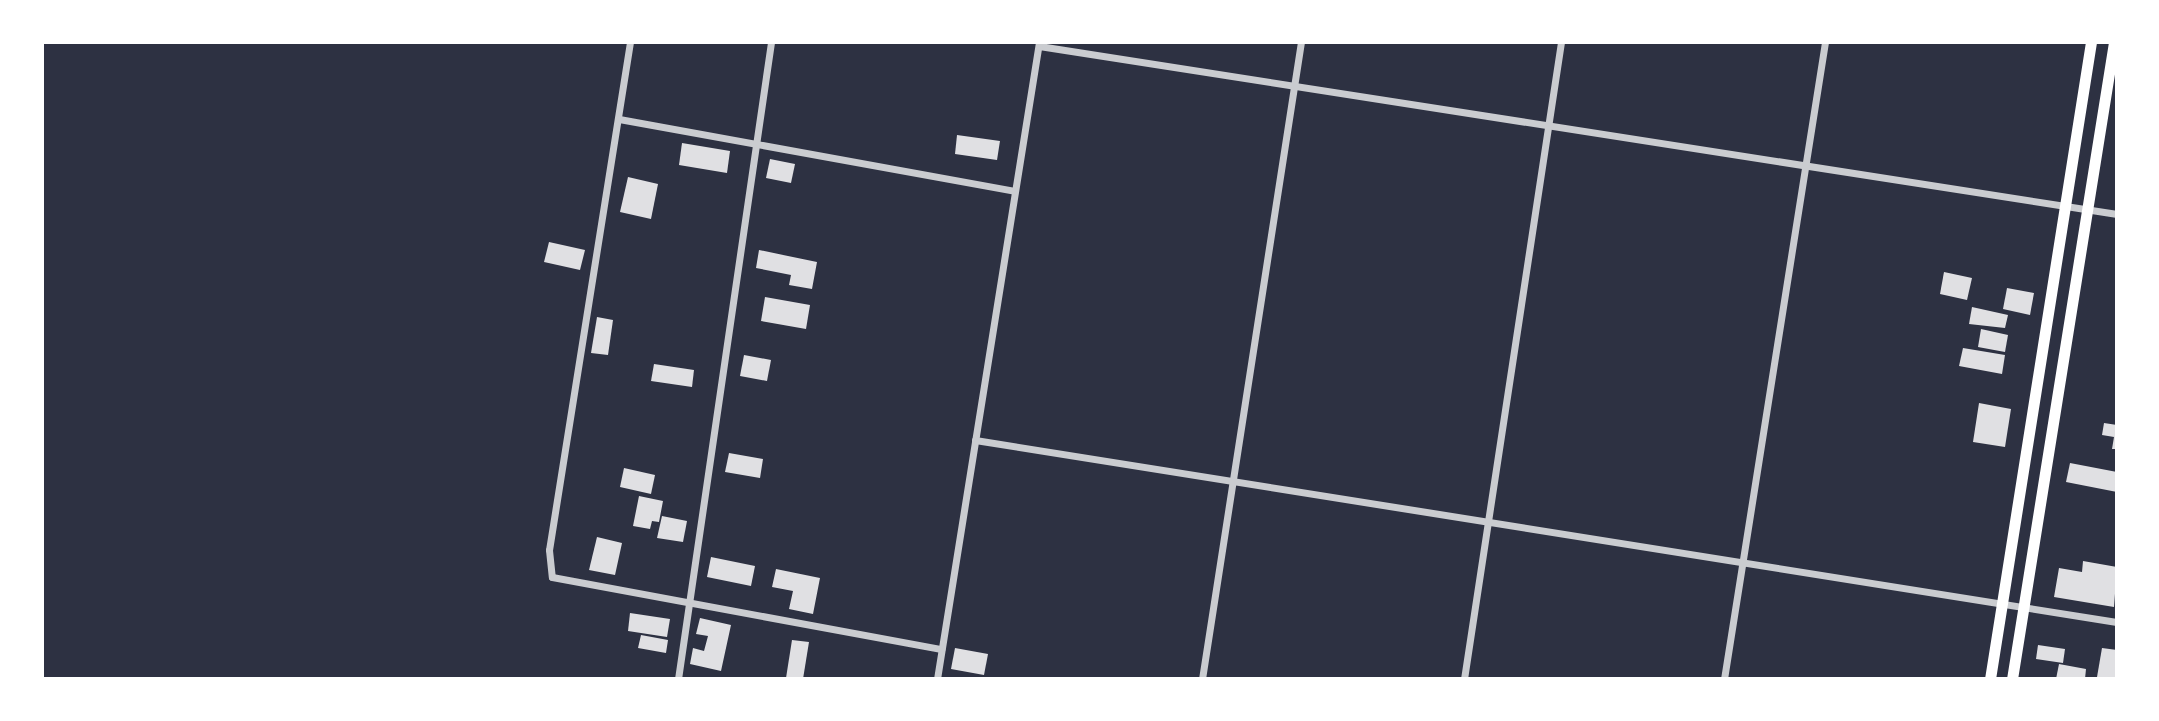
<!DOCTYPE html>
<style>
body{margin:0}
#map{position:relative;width:2159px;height:721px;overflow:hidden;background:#2d3142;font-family:"Fira Sans",sans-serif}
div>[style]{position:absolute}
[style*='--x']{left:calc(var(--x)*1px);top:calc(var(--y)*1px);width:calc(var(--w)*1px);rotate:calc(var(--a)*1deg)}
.building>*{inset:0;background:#e0e0e3}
.minor>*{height:7px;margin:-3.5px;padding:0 3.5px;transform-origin:3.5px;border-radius:3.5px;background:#caccd0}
.primary>*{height:11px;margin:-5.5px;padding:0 5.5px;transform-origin:5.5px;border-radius:5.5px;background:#fff}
span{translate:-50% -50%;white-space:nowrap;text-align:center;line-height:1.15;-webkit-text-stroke:6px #fff;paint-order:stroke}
.frame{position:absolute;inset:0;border:44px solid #fff;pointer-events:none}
</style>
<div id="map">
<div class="building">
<div style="clip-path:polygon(957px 135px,1000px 141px,997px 160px,955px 154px)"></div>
<div style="clip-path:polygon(682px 143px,730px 151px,727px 173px,679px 165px)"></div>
<div style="clip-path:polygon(770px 159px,795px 164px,791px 183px,766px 178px)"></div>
<div style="clip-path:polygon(628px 177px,658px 184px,651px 219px,620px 212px)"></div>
<div style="clip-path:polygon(549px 242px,585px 250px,580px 270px,544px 262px)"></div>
<div style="clip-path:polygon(759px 250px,817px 262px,812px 289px,789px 285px,791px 275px,756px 268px)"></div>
<div style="clip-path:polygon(1944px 272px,1972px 278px,1967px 300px,1940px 294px)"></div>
<div style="clip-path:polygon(2007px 288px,2034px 293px,2030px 315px,2003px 309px)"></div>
<div style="clip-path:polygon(765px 297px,810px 305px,806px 329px,761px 321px)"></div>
<div style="clip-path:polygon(1972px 307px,2008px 315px,2005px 328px,1969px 324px)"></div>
<div style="clip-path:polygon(597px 317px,613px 320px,608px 355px,591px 353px)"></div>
<div style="clip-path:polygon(1981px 329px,2008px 335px,2005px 352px,1978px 347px)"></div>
<div style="clip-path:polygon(1963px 348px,2005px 355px,2002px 374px,1959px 366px)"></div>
<div style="clip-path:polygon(744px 355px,771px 360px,767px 381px,740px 376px)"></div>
<div style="clip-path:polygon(654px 364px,694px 370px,692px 387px,651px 381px)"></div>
<div style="clip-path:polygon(1979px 403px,2011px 409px,2005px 447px,1973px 442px)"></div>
<div style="clip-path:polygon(2104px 423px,2117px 425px,2117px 449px,2112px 449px,2114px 437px,2102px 435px)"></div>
<div style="clip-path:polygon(729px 453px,763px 459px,760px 478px,725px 472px)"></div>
<div style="clip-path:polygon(2070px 463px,2117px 472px,2117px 492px,2066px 482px)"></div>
<div style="clip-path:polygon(624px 468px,655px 475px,651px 494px,620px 487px)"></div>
<div style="clip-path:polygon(639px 496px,663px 501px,659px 522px,652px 521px,650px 529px,633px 526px)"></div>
<div style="clip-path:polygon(662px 516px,687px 521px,683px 542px,657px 538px)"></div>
<div style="clip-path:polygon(597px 537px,622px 543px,615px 575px,589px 570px)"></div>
<div style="clip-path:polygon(711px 557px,755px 566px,751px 586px,707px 577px)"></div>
<div style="clip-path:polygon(2083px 561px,2117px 567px,2114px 607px,2054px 597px,2059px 568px,2082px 572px)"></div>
<div style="clip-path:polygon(776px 569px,820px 578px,813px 614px,789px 609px,793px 591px,772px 587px)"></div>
<div style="clip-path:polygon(630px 613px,670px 619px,667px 637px,628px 631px)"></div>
<div style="clip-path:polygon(700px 618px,731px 625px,721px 671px,690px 664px,693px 648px,704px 651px,708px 636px,696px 634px)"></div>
<div style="clip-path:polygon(641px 635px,668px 640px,666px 653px,638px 648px)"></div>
<div style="clip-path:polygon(792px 640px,809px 642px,803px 679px,786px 678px)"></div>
<div style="clip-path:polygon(2038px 645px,2065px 649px,2063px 663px,2036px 659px)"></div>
<div style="clip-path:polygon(955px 648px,988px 654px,984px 675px,951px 669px)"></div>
<div style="clip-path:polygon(2102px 648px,2117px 650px,2117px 679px,2097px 677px)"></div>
<div style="clip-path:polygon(2059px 664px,2086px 669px,2085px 679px,2056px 679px)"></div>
</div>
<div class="minor">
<div style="--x:630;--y:42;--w:514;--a:99.06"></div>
<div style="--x:549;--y:550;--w:27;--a:84"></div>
<div style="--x:552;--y:577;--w:396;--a:10.5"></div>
<div style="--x:1039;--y:46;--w:1091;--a:8.86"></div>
<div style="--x:619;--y:119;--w:402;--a:10.3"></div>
<div style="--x:975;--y:440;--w:1156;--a:9.06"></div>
<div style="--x:678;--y:679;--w:644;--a:-81.69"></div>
<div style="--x:937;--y:679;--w:645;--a:-80.9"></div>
<div style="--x:1202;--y:679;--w:645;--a:-81.17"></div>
<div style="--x:1464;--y:679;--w:644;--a:-81.34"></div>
<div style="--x:1724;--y:679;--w:645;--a:-80.99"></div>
</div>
<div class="primary">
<div style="--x:1990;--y:679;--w:645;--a:-80.99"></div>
<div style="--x:2012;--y:679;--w:645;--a:-80.9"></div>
</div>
<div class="frame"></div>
</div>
